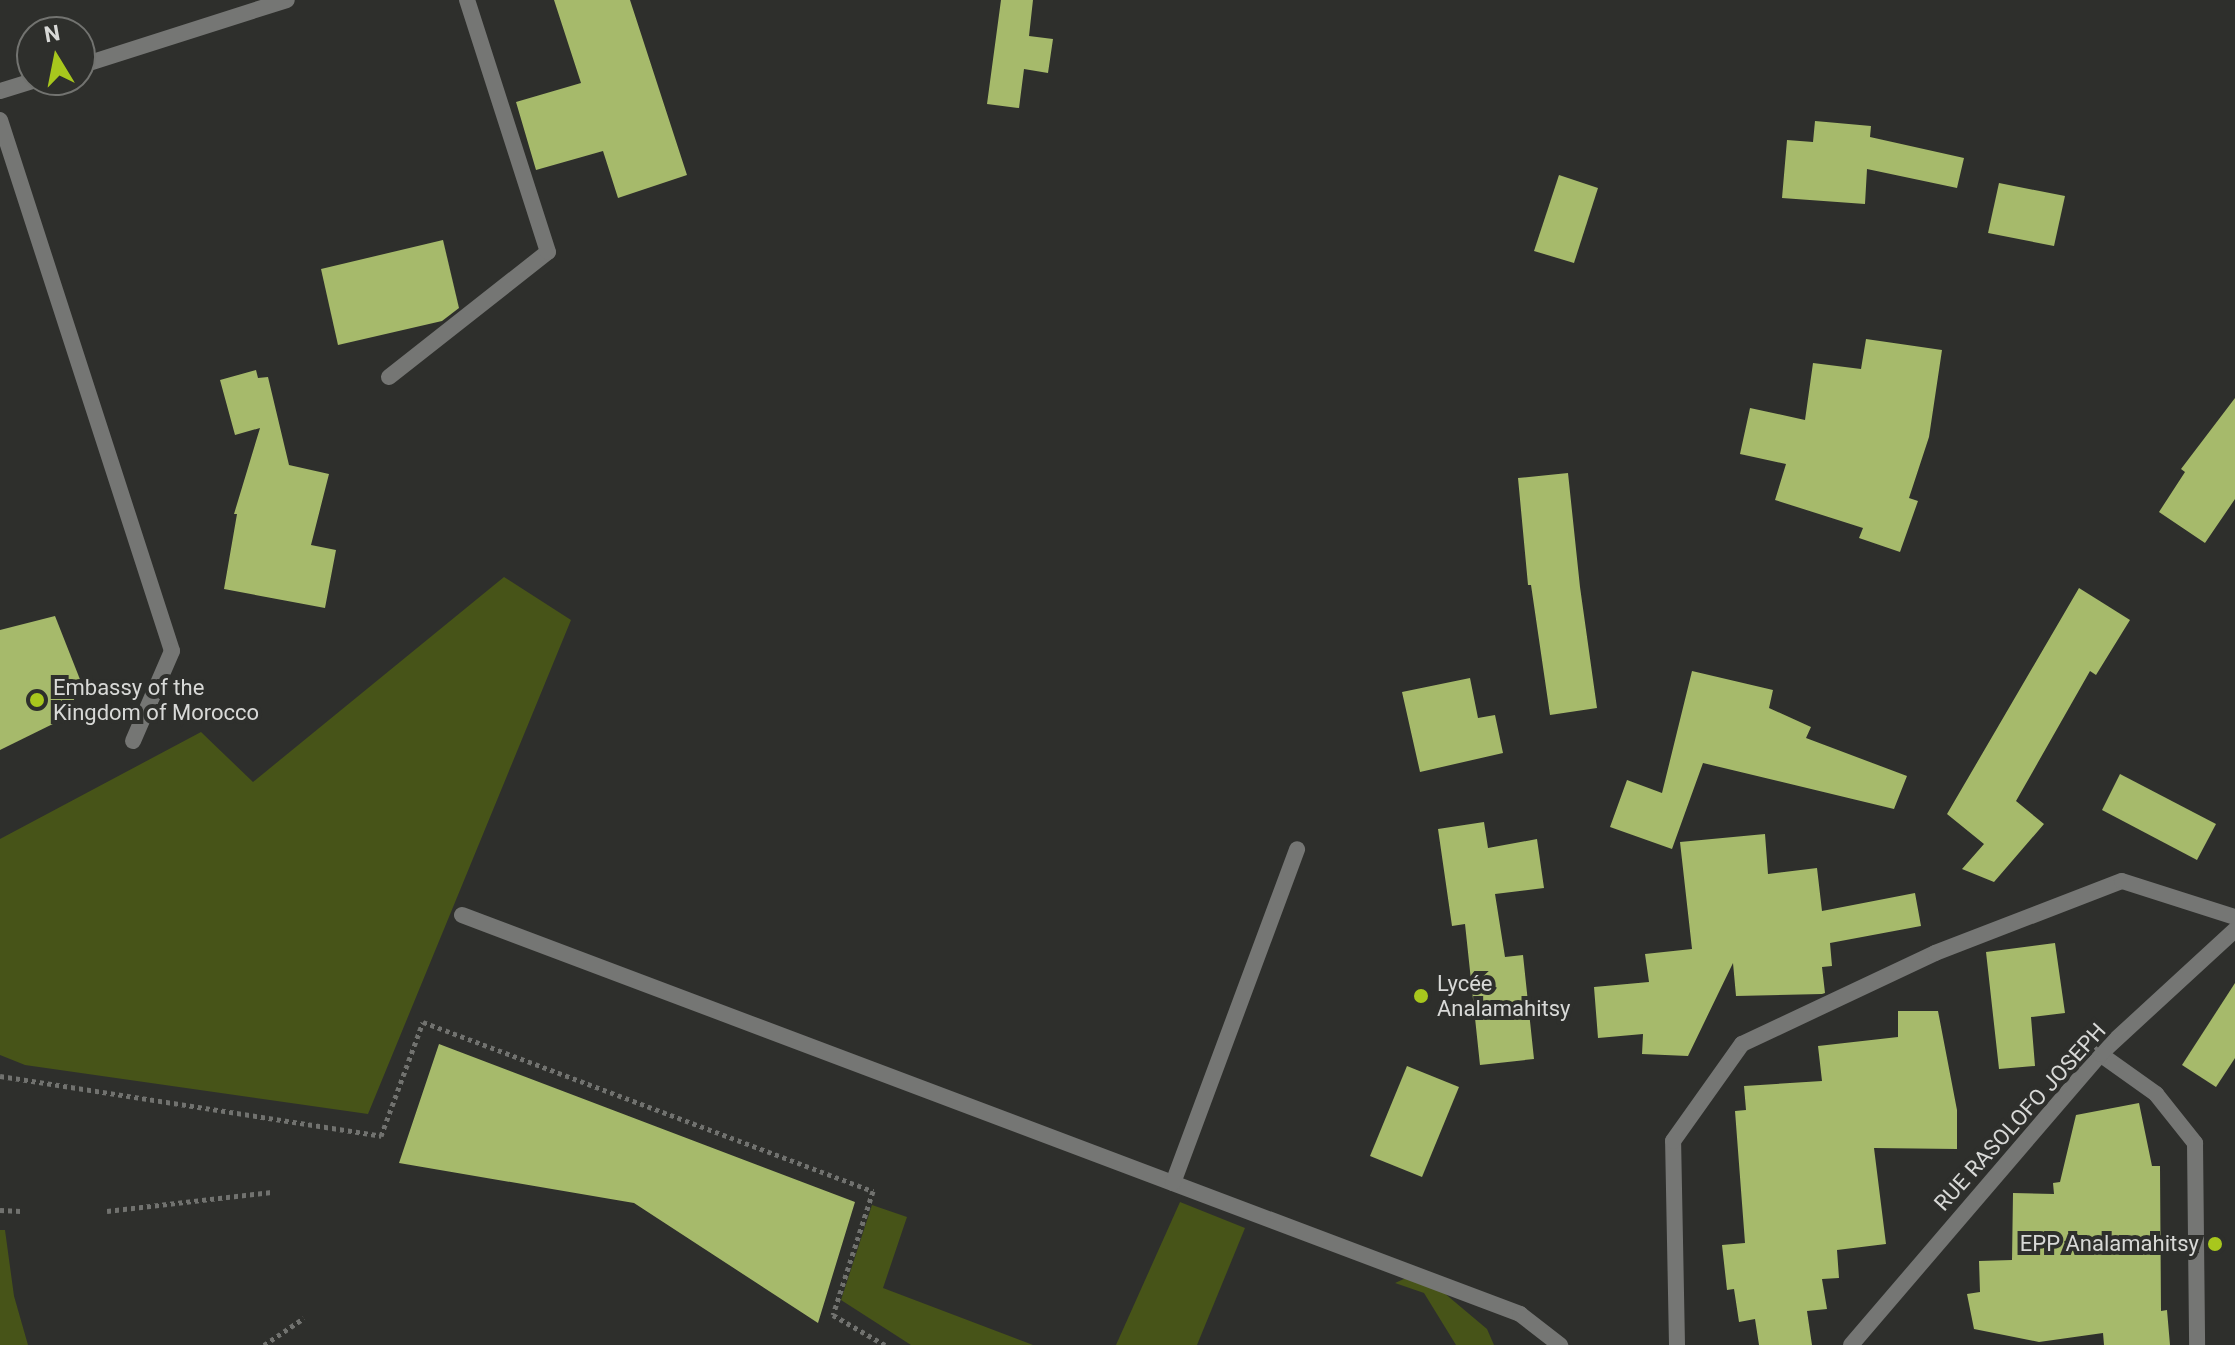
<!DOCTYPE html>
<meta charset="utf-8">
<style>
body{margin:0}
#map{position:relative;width:2235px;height:1345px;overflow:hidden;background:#2e2f2c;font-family:Roboto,sans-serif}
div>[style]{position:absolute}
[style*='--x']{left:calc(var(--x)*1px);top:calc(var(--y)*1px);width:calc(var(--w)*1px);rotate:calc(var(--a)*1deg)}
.green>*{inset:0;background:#475418}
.building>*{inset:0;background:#a6ba6b}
.path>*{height:5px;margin-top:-2.5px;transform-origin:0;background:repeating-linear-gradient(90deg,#71726f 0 4px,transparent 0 8px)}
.lane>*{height:16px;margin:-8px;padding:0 8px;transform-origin:8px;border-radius:8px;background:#757674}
.street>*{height:16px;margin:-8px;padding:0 8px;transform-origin:8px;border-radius:8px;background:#757674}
.dots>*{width:22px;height:22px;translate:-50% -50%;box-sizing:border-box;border:4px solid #2e2f2c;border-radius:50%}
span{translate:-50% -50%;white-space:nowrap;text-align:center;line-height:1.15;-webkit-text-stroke:8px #2e2f2c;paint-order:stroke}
.poi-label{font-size:22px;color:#d8d9d7}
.left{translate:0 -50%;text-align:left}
.right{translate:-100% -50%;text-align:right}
.street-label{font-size:22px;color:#d8d9d7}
.north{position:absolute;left:16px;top:16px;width:80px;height:80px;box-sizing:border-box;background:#2e2f2c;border:2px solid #727370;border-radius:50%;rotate:350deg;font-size:22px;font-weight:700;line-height:32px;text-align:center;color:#d8d9d7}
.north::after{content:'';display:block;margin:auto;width:28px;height:36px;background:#a8c71d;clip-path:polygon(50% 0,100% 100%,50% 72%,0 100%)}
</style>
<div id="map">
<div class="green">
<div style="clip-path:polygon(504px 577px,571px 620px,368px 1114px,25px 1065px,0 1055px,0 839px,201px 732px,253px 782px)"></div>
<div style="clip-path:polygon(1180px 1202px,1245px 1228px,1197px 1345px,1116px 1345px)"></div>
<div style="clip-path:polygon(872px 1205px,907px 1217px,883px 1288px,1033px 1345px,911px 1345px,841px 1300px)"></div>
<div style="clip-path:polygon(0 1230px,5px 1230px,14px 1296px,28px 1345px,0 1345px)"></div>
<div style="clip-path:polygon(1406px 1278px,1443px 1292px,1487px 1329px,1494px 1345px,1456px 1345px,1424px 1293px,1395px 1283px)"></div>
</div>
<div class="building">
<div style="clip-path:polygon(554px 0,630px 0,687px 175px,618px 198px,603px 151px,536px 170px,516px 102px,581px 83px)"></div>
<div style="clip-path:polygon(1001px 0,1033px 0,1029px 36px,1053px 39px,1048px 73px,1024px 69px,1019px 108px,987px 104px)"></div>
<div style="clip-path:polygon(1815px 121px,1871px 126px,1870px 137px,1964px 158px,1957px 188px,1867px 169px,1865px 204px,1782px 198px,1787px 140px,1813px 142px)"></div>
<div style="clip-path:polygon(1559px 175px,1598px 188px,1574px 263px,1534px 251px)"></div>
<div style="clip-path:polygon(1999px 183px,2065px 196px,2054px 246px,1988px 233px)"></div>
<div style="clip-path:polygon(443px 240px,459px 308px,442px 321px,338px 345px,321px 269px)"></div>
<div style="clip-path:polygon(1866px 339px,1942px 350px,1929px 437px,1909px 498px,1918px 501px,1900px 552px,1859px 538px,1863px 528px,1775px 500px,1786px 464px,1740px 454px,1750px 408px,1805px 420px,1813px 363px,1861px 369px)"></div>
<div style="clip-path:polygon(256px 370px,258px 378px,268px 377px,289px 465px,329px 474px,311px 545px,336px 550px,325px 608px,224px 589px,237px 514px,234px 514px,260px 428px,235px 435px,220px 380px)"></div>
<div style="clip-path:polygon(2235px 398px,2235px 499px,2205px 543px,2159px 512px,2185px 472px,2181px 469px)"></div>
<div style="clip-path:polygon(1568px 473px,1580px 587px,1597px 708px,1550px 715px,1531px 585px,1528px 585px,1518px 478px)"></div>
<div style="clip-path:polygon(2079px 588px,2130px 620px,2096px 675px,2090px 671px,2016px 801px,2044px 824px,1994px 882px,1962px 869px,1984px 844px,1947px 814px)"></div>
<div style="clip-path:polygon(55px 616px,81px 682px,67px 717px,0 750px,0 630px)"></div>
<div style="clip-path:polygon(1692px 671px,1773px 690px,1769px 708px,1811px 727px,1806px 738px,1907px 776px,1894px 809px,1703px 763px,1672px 849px,1610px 827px,1627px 780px,1662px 793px)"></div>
<div style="clip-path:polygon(1470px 678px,1478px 718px,1495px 715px,1503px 753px,1420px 772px,1402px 692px)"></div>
<div style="clip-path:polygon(2120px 774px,2216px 824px,2197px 860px,2102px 810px)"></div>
<div style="clip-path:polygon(1484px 822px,1488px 848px,1537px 839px,1544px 888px,1495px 894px,1505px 957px,1523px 955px,1534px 1059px,1480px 1065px,1465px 924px,1452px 926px,1438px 829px)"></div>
<div style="clip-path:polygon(1765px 834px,1768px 874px,1817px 868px,1822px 911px,1915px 893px,1921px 926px,1830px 943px,1832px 966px,1822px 967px,1825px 993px,1822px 994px,1736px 996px,1733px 963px,1688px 1056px,1642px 1054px,1643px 1034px,1598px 1038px,1594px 987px,1649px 982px,1645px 954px,1692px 949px,1680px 842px)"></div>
<div style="clip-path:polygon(2055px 943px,2065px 1013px,2031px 1017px,2035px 1066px,1999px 1069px,1986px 952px)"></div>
<div style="clip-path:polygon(2235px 983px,2235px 1058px,2216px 1087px,2182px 1065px)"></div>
<div style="clip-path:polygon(1898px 1011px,1938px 1011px,1957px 1110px,1957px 1149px,1874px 1148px,1886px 1244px,1837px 1250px,1839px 1278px,1822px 1279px,1827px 1309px,1807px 1311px,1812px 1345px,1759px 1345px,1755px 1319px,1739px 1322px,1734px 1289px,1727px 1290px,1722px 1245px,1745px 1243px,1735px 1111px,1746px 1110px,1744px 1086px,1822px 1081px,1818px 1046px,1898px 1037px)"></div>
<div style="clip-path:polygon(439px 1044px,855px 1202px,818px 1323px,634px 1203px,399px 1163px)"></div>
<div style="clip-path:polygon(1407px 1066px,1459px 1087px,1422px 1177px,1370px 1156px)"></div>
<div style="clip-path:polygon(2139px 1103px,2152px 1166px,2160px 1166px,2161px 1311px,2167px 1310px,2170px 1345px,2104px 1345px,2103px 1333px,2039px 1342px,1974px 1329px,1967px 1294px,1980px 1292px,1979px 1261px,2012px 1260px,2013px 1193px,2054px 1194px,2053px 1183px,2060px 1182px,2076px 1115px)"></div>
</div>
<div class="path">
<div style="--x:0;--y:1076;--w:386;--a:8.9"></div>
<div style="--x:381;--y:1136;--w:121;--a:-69.8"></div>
<div style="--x:423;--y:1022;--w:481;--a:20.6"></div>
<div style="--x:873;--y:1191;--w:130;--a:107.9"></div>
<div style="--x:833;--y:1315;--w:60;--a:30"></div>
<div style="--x:0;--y:1210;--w:21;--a:3"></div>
<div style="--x:107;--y:1211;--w:166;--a:-6.6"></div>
<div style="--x:264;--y:1345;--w:48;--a:-34"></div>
</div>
<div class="lane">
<div style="--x:462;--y:915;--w:1131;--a:20.66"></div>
<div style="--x:1520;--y:1314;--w:51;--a:37.8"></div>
<div style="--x:1173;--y:1183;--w:356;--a:-69.6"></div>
</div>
<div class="street">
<div style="--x:80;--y:66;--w:217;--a:-17.7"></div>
<div style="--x:0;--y:91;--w:37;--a:-17"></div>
<div style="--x:0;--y:120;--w:558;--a:72.05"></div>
<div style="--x:172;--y:651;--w:98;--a:113.4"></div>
<div style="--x:389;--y:377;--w:202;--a:-38.2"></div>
<div style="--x:548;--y:252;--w:265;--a:-107.8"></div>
<div style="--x:2100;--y:1054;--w:69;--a:35.5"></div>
<div style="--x:2156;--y:1094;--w:63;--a:51.5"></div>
<div style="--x:2195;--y:1143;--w:202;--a:89.4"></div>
<div style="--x:1677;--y:1345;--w:204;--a:-91.1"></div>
<div style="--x:1673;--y:1141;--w:119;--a:-54.6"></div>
<div style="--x:1742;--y:1044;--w:213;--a:-25.2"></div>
<div style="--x:1935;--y:953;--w:200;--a:-21.1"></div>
<div style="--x:2122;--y:881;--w:119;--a:17.7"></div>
<div style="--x:1851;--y:1345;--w:383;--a:-49.4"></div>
<div style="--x:2100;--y:1054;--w:183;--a:-42.6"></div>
</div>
<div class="dots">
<div style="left:37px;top:700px;background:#a8c71d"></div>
<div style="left:1421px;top:996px;background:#a8c71d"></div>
<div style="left:2215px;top:1244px;background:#a8c71d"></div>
</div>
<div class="poi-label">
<span class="left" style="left:53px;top:700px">Embassy of the<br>Kingdom of Morocco</span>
<span class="left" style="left:1437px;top:996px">Lycée<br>Analamahitsy</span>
<span class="right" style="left:2199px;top:1244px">EPP Analamahitsy</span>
</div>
<div class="street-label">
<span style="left:2020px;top:1117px;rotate:-48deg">RUE RASOLOFO JOSEPH</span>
</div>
<div class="north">N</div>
</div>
